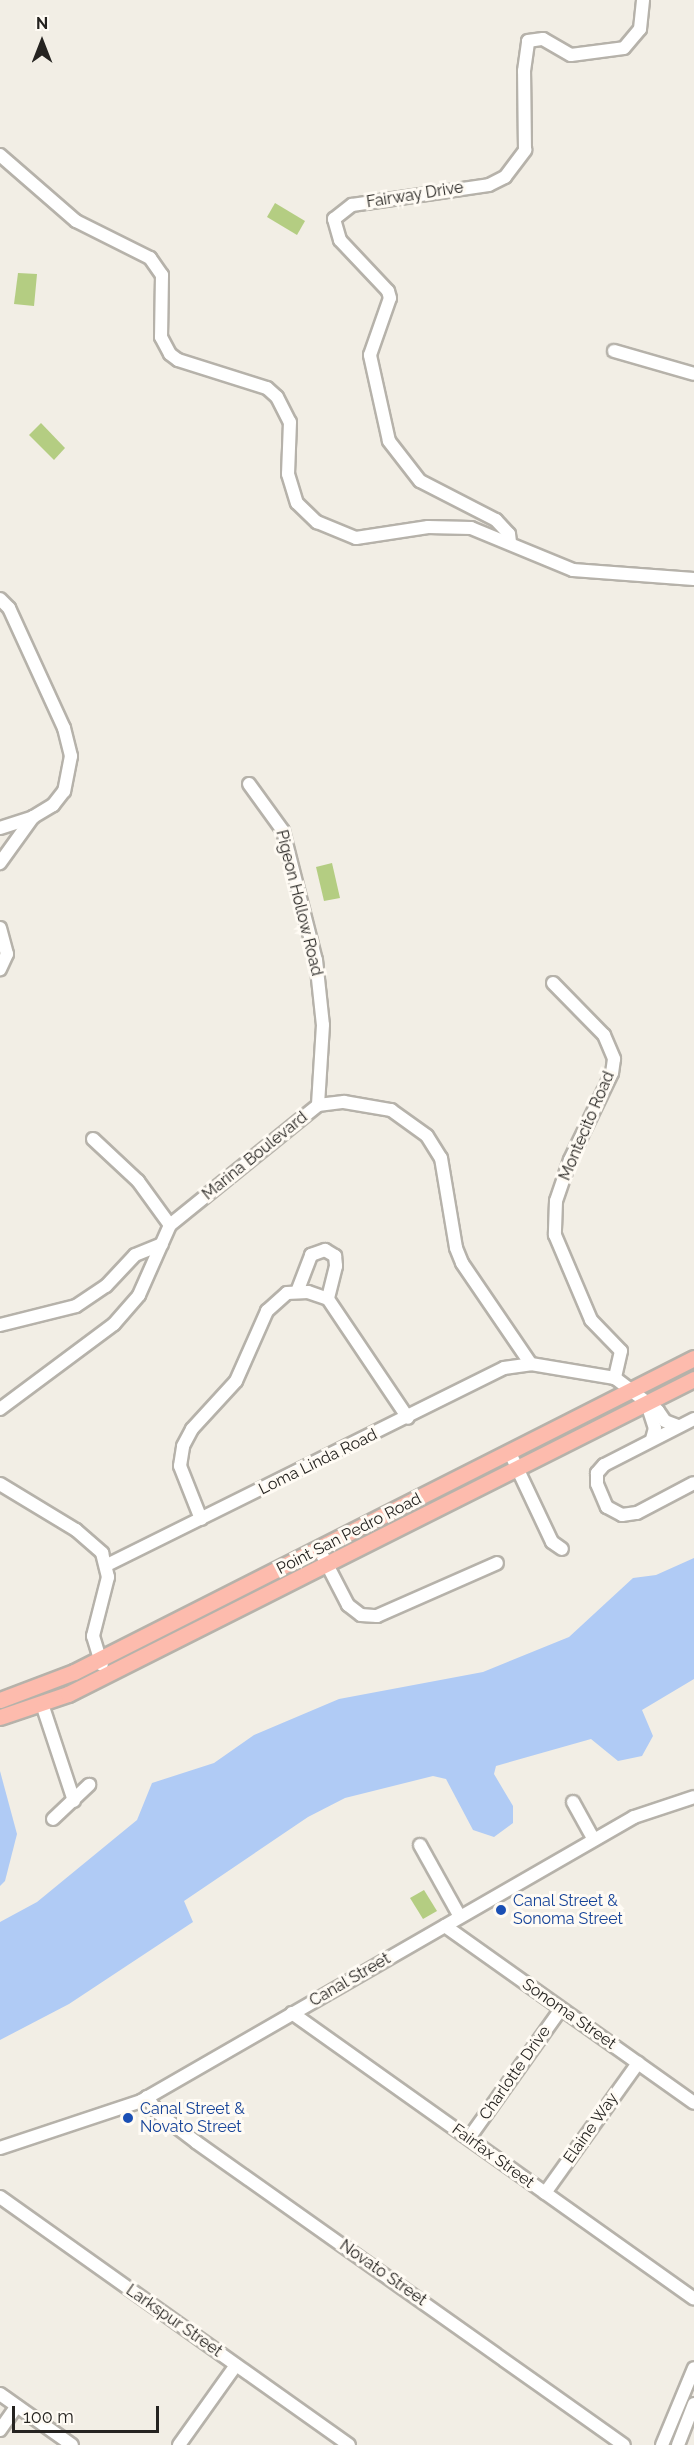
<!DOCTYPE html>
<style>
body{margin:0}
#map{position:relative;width:694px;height:2445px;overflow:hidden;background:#f2eee5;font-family:Raleway,sans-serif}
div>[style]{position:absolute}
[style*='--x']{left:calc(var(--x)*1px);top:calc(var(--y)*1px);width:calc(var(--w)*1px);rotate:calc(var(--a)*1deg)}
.green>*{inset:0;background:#b4cd82}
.water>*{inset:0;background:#b0cbf5}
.roads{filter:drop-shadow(2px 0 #b6b2aa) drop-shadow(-2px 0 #b6b2aa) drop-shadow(0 2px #b6b2aa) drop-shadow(0 -2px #b6b2aa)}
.minor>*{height:12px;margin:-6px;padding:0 6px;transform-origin:6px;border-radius:6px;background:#fff}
.major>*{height:15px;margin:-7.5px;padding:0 7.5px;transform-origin:7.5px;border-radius:7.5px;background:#fdbbad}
.dots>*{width:16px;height:16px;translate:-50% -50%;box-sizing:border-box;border:3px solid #fffbf4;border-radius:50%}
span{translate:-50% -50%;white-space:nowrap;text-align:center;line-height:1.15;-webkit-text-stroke:6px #fffbf4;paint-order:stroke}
.street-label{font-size:16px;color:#252320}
.transit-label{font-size:16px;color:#164399}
.left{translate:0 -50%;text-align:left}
.north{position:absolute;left:12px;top:12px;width:60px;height:60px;-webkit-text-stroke:4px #fffbf4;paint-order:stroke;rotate:0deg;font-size:16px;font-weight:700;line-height:24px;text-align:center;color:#252320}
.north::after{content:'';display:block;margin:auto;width:21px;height:27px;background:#252320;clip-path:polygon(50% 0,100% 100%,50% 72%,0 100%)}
.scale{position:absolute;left:12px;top:2406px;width:147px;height:27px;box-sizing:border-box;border:3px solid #252320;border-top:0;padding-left:8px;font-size:18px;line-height:21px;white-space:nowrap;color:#252320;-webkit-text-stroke:4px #fffbf4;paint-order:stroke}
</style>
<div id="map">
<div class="green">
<div style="clip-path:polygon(275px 203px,305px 221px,297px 235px,267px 217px)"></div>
<div style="clip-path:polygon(18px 273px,37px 274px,34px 306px,14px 304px)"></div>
<div style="clip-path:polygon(41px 423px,65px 448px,54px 460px,29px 435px)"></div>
<div style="clip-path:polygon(332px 863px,340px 898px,324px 901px,316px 867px)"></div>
<div style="clip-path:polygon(424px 1890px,437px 1911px,423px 1919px,410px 1898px)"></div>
</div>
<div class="water">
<div style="clip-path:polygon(694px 1558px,694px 1679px,642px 1710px,653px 1736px,642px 1756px,618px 1761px,591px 1739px,496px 1766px,494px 1774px,513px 1806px,513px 1823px,494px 1837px,473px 1830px,446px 1779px,433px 1776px,345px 1798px,308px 1817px,184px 1901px,193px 1922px,69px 2004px,0 2040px,0 1922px,37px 1902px,137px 1820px,152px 1783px,214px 1763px,254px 1735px,339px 1699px,483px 1672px,569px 1637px,633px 1578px,656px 1575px)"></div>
<div style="clip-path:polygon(0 1771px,17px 1834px,5px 1881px,0 1886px)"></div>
</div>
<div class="roads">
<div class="minor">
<div style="--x:0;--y:155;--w:101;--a:41"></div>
<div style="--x:76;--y:221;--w:83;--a:26.6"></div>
<div style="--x:150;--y:258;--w:21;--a:55"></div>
<div style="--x:162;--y:275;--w:62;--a:90.9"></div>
<div style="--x:161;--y:337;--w:19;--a:62"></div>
<div style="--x:170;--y:354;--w:10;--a:37"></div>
<div style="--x:178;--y:360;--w:93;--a:17.5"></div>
<div style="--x:267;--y:388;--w:13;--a:42"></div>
<div style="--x:277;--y:397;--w:28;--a:63"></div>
<div style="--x:290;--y:422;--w:52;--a:92.2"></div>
<div style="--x:288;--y:474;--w:30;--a:73"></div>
<div style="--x:297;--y:503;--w:28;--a:44"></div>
<div style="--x:317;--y:522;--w:42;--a:22.3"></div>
<div style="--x:356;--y:538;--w:73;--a:-8.7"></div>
<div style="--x:428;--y:527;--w:43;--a:1.3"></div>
<div style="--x:471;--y:528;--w:110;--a:22.4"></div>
<div style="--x:573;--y:570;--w:121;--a:4.3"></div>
<div style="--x:614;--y:351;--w:83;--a:16"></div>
<div style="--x:510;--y:542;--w:8;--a:-97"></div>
<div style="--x:509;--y:534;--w:19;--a:-133"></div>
<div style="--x:496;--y:520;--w:85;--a:-152.8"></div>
<div style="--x:420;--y:481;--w:51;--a:-127.8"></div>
<div style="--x:389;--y:441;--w:88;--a:-102.5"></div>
<div style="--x:370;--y:355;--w:60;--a:-70.7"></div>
<div style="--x:390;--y:298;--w:7;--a:-106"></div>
<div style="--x:388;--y:291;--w:70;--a:-133.3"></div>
<div style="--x:340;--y:240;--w:22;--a:-106"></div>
<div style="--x:334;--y:219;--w:23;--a:-38"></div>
<div style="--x:352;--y:205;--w:138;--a:-8.3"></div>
<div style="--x:489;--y:185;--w:18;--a:-27"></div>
<div style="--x:505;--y:177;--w:34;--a:-53"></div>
<div style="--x:525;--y:150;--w:79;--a:-90.7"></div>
<div style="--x:524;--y:71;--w:30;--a:-82"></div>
<div style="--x:528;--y:41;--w:15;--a:-8"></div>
<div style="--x:543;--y:39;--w:32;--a:30"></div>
<div style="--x:571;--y:55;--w:53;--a:-7.5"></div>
<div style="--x:624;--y:48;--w:25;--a:-50"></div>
<div style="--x:640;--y:29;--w:29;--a:-84"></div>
<div style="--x:0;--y:599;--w:13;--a:45"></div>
<div style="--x:9;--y:608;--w:132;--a:65.4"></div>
<div style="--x:64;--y:728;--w:29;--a:76"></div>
<div style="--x:71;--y:756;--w:36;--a:101"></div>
<div style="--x:64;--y:791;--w:18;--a:128"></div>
<div style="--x:53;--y:805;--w:23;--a:149"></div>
<div style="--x:33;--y:817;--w:57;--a:125.7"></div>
<div style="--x:249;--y:784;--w:58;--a:54.1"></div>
<div style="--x:283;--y:831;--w:133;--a:75.7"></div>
<div style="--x:316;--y:960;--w:65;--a:83.9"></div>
<div style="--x:323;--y:1025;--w:80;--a:93.6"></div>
<div style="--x:0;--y:828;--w:35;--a:-18"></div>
<div style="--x:0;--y:928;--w:27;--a:75"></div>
<div style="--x:7;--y:954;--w:17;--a:115"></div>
<div style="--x:553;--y:983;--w:73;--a:45.6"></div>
<div style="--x:604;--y:1035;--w:26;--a:67"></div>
<div style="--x:614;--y:1059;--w:14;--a:98"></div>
<div style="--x:612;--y:1073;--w:97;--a:115.8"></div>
<div style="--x:570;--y:1160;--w:43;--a:108.9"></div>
<div style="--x:556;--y:1201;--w:34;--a:92"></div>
<div style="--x:555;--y:1235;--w:92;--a:67"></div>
<div style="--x:591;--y:1320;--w:43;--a:45.9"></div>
<div style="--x:621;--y:1351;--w:28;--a:103"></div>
<div style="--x:93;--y:1139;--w:62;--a:43"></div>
<div style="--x:138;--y:1181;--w:54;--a:54"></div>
<div style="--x:297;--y:1292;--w:40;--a:-69"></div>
<div style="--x:311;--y:1255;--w:15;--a:-20"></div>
<div style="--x:325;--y:1250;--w:12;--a:31"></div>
<div style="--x:335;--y:1256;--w:10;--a:84"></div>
<div style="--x:336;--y:1266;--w:34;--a:104"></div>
<div style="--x:0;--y:1325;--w:78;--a:-14"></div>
<div style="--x:76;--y:1306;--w:36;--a:-34"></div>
<div style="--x:106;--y:1286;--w:42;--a:-46.9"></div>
<div style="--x:135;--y:1255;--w:29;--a:-22"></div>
<div style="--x:648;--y:1407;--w:22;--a:72"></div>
<div style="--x:655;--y:1428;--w:11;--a:105"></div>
<div style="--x:0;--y:1409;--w:142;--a:-36.7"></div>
<div style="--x:114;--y:1324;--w:38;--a:-49"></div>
<div style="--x:139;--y:1295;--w:77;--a:-66.1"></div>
<div style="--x:170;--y:1225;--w:191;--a:-39"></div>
<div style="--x:318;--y:1105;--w:26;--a:-7"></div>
<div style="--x:344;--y:1102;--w:48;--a:9.7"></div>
<div style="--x:391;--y:1110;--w:44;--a:35.8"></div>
<div style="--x:427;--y:1136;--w:26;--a:58"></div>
<div style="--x:441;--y:1158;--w:91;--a:80.5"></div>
<div style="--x:456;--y:1248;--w:16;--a:68"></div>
<div style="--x:462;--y:1263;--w:122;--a:55.7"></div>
<div style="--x:531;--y:1364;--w:85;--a:9.5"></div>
<div style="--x:615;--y:1378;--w:54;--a:37.5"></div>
<div style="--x:658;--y:1411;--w:12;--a:55"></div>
<div style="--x:665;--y:1421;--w:14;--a:21"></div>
<div style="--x:694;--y:1419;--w:101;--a:152.9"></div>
<div style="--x:604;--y:1465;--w:11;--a:131"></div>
<div style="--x:597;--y:1473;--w:11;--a:90"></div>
<div style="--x:597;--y:1484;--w:25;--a:67"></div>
<div style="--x:607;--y:1507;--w:17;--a:28"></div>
<div style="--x:622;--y:1515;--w:15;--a:-8"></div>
<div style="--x:637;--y:1513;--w:64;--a:-27.8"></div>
<div style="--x:510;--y:1453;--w:98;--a:64.7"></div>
<div style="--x:552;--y:1542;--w:12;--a:35"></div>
<div style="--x:0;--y:1484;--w:89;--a:31.2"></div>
<div style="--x:76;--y:1530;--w:35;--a:41"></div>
<div style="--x:102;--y:1553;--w:25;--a:76"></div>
<div style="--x:108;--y:1577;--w:61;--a:104.3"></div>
<div style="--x:93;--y:1636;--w:30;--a:73"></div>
<div style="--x:201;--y:1519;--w:57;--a:-111.6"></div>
<div style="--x:180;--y:1466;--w:20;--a:-81"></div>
<div style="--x:183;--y:1446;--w:19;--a:-62"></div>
<div style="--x:192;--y:1429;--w:65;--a:-47.5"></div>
<div style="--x:236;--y:1381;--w:77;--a:-66.1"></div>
<div style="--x:267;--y:1311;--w:27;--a:-42"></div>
<div style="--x:287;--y:1293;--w:21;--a:-3"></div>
<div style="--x:308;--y:1292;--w:21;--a:19"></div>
<div style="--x:328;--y:1299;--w:143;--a:56.1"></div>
<div style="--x:319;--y:1549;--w:63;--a:62.6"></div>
<div style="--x:348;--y:1605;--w:16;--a:38"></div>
<div style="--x:361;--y:1615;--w:16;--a:4"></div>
<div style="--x:377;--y:1616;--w:131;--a:-23.8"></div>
<div style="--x:107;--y:1565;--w:443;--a:-26.4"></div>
<div style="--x:504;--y:1368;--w:27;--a:-8"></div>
<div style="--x:42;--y:1704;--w:102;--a:71.7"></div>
<div style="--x:573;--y:1802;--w:43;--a:61.1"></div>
<div style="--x:53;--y:1819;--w:50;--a:-43.4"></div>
<div style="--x:420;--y:1845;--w:82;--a:60.9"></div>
<div style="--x:445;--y:1926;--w:305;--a:35.4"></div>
<div style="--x:292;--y:2013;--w:493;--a:35.4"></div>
<div style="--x:147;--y:2097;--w:19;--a:55"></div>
<div style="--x:158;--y:2113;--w:48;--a:37.3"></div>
<div style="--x:196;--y:2142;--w:524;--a:35.3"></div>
<div style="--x:469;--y:2138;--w:158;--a:-54.5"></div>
<div style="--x:0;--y:2148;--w:149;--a:-18.4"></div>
<div style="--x:141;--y:2101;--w:569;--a:-29.94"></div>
<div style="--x:634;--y:1817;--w:63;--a:-18.4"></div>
<div style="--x:545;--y:2193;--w:160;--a:-54.4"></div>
<div style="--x:0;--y:2197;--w:428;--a:35.4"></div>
<div style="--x:0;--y:2394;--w:88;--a:35.3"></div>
<div style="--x:0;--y:2430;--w:29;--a:-55"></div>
<div style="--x:179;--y:2445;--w:98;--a:-54.5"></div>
<div style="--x:662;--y:2445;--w:83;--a:-67.4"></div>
<div style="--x:678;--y:2445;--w:44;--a:-68.7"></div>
</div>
<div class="major">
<div style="--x:0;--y:1700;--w:79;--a:-20.7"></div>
<div style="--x:74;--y:1672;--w:695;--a:-26.86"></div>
<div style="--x:0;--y:1717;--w:72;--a:-18.7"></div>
<div style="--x:68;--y:1694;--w:701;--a:-26.71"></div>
</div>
</div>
<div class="dots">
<div style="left:501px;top:1910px;background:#1a4fb4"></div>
<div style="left:128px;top:2118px;background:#1a4fb4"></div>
</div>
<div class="street-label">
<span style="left:415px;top:195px;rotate:-9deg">Fairway Drive</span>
<span style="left:299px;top:903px;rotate:76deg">Pigeon Hollow Road</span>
<span style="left:587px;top:1126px;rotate:-67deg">Montecito Road</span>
<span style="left:255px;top:1156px;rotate:-39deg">Marina Boulevard</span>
<span style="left:318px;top:1462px;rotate:-26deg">Loma Linda Road</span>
<span style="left:349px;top:1534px;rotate:-27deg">Point San Pedro Road</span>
<span style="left:350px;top:1980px;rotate:-30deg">Canal Street</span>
<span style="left:569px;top:2014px;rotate:35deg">Sonoma Street</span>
<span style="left:515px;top:2073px;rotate:-55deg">Charlotte Drive</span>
<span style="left:591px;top:2128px;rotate:-55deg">Elaine Way</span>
<span style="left:493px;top:2156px;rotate:36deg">Fairfax Street</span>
<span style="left:383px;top:2273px;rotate:35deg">Novato Street</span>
<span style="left:174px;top:2321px;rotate:35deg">Larkspur Street</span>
</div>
<div class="transit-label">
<span class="left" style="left:513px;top:1910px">Canal Street &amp;<br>Sonoma Street</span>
<span class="left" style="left:140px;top:2118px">Canal Street &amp;<br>Novato Street</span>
</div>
<div class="north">N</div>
<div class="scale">100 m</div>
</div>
